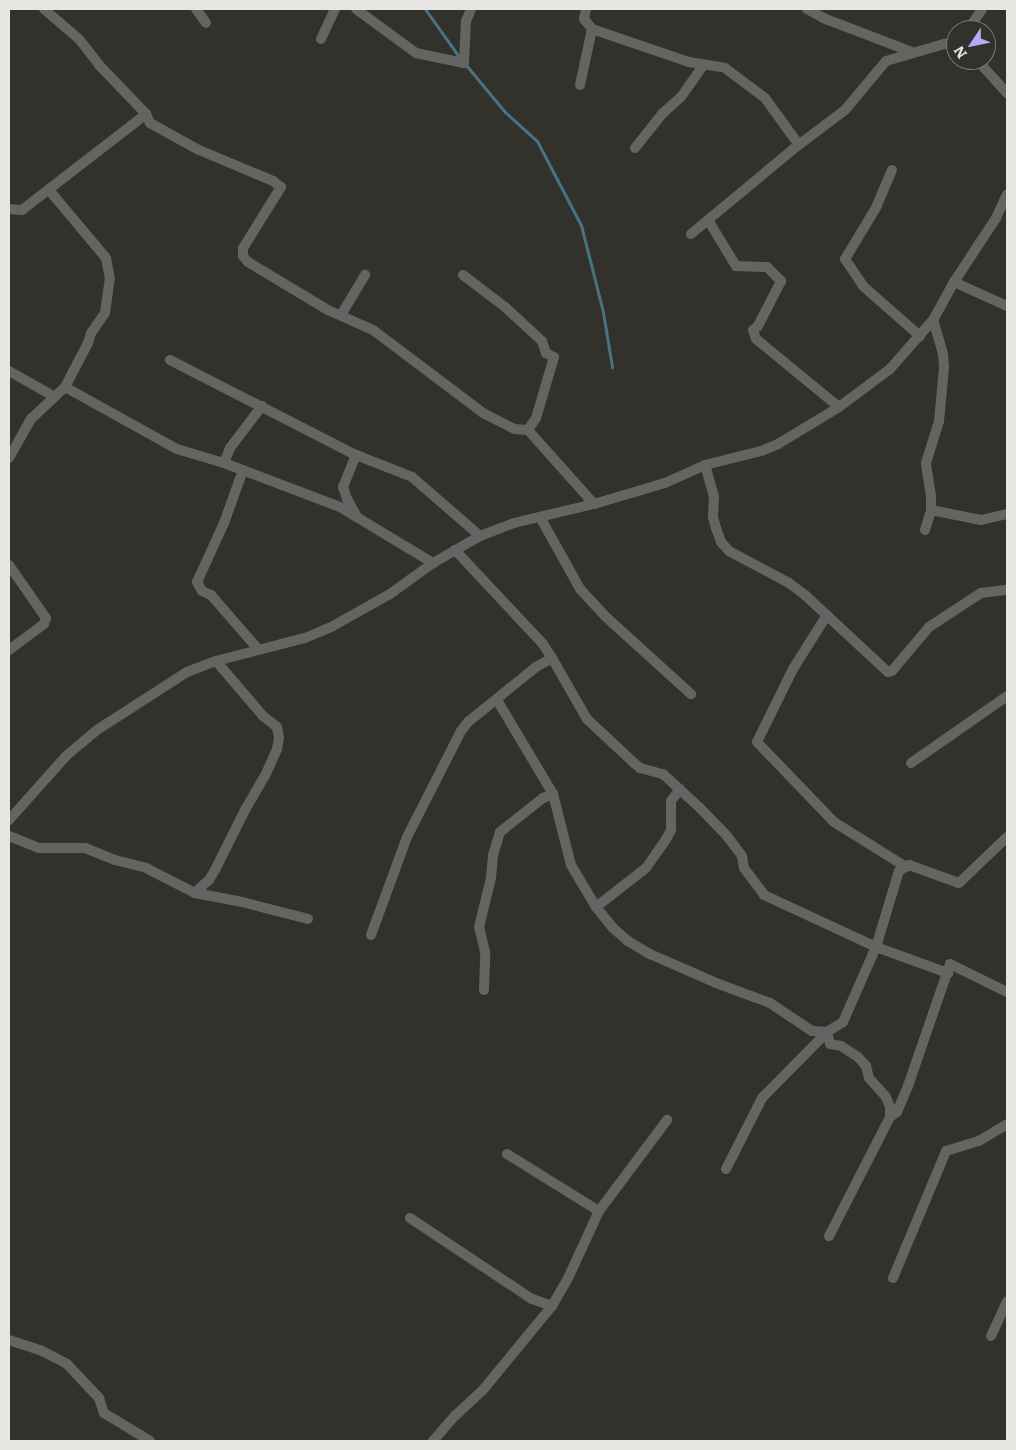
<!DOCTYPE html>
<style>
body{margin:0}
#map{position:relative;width:1016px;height:1450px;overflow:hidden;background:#33312c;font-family:Literata,serif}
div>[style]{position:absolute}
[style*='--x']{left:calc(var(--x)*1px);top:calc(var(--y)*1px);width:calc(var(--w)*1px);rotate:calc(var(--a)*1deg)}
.stream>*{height:3px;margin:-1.5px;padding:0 1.5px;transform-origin:1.5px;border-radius:1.5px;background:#487383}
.minor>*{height:10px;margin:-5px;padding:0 5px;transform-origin:5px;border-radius:5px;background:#666363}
span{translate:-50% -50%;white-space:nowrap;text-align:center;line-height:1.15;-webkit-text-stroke:5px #33312c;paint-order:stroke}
.frame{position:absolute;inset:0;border:10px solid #e7e6e2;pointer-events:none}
.north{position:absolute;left:946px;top:20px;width:50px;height:50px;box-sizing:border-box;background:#33312c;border:1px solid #7b7975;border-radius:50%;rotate:236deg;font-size:14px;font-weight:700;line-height:20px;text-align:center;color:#e7e6e2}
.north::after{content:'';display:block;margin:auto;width:18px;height:22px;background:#b3adf9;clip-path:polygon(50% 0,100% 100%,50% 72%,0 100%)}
</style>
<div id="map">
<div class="stream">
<div style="--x:425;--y:9;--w:60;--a:54.5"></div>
<div style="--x:466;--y:65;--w:61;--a:50.3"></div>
<div style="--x:505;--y:112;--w:43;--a:42.2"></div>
<div style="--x:537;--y:141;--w:95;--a:62.4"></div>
<div style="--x:581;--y:225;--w:90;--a:75.8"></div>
<div style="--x:603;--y:312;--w:56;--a:80.7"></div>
</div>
<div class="minor">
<div style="--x:44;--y:9;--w:46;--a:40.6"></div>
<div style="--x:79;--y:39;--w:33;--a:52"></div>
<div style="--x:99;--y:65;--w:68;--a:46.2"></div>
<div style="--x:146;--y:114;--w:10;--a:66"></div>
<div style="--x:150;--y:123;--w:56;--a:28.9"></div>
<div style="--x:199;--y:150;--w:80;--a:22.7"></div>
<div style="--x:273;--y:181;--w:10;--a:37"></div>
<div style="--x:281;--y:187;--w:72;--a:121.9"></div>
<div style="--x:243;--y:248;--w:8;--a:90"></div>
<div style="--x:243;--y:256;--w:8;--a:50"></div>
<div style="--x:248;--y:262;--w:93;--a:31"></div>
<div style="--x:328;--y:310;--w:49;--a:24"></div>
<div style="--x:373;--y:330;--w:138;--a:37"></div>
<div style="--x:483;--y:413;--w:35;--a:27"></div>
<div style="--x:514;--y:429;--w:14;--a:4"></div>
<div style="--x:528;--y:430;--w:99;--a:48.3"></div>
<div style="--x:196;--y:9;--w:17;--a:54"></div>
<div style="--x:356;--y:9;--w:74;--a:36.3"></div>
<div style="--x:416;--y:53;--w:49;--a:11.8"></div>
<div style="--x:464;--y:63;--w:42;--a:-87.3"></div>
<div style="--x:466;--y:21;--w:13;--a:-67"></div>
<div style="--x:586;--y:9;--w:10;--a:101"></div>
<div style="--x:584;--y:19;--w:13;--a:51"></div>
<div style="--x:592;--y:29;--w:102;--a:18.8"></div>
<div style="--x:689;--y:62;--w:36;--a:9"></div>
<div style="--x:725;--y:68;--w:50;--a:36.9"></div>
<div style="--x:765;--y:98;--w:58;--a:54.1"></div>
<div style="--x:807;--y:9;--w:18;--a:29"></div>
<div style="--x:823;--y:18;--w:95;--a:20.9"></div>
<div style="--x:968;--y:30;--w:25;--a:-56"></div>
<div style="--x:321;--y:39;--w:33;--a:-65"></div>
<div style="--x:977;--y:60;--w:45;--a:47.7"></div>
<div style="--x:580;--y:85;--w:57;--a:-77.9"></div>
<div style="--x:635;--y:148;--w:43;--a:-51.5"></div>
<div style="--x:662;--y:114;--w:25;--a:-42"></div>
<div style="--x:681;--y:97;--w:39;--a:-55"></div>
<div style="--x:892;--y:170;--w:39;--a:113"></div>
<div style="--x:877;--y:206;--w:62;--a:121.1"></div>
<div style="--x:845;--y:259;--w:32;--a:56"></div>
<div style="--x:863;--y:286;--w:76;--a:41.3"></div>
<div style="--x:9;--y:209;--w:13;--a:4"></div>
<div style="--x:22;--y:210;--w:157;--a:-37.7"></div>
<div style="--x:708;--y:220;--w:54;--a:58.7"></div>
<div style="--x:736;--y:266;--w:31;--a:2"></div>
<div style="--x:767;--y:267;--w:20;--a:45"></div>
<div style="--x:781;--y:281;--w:51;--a:117.1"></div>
<div style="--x:758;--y:326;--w:6;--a:141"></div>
<div style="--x:753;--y:330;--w:9;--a:72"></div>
<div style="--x:756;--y:339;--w:107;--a:39.3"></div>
<div style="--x:691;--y:234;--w:131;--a:-39.7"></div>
<div style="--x:792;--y:150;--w:66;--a:-37"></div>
<div style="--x:845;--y:110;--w:64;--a:-50.1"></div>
<div style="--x:886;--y:61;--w:60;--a:-16.3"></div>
<div style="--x:944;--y:44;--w:12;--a:-9"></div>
<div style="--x:463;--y:275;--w:53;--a:37.3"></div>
<div style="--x:505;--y:307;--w:50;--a:42.6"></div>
<div style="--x:542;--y:341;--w:13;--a:72"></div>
<div style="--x:546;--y:353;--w:9;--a:27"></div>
<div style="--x:554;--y:357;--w:64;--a:106.4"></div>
<div style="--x:536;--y:418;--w:14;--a:124"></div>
<div style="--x:954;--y:282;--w:58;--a:24.4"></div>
<div style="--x:341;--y:315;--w:47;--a:-59"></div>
<div style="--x:170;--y:360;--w:209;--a:27.1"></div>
<div style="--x:356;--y:455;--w:60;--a:21.4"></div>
<div style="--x:412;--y:477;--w:90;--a:40.9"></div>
<div style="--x:9;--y:371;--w:51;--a:29.6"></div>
<div style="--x:65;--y:387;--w:128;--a:29"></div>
<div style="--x:177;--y:449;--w:49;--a:16.6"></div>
<div style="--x:224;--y:463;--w:124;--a:20.8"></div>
<div style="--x:340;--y:507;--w:109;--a:31.1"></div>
<div style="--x:9;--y:458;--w:45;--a:-60.6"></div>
<div style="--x:31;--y:419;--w:47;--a:-43.3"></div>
<div style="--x:65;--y:387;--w:50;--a:-62.4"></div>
<div style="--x:88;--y:343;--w:10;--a:-73"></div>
<div style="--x:91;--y:333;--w:24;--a:-55"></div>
<div style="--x:105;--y:313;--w:34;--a:-82"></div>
<div style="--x:110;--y:279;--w:21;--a:-101"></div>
<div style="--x:106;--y:258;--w:89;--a:-130"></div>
<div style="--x:224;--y:463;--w:16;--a:-68"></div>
<div style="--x:230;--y:448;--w:53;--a:-52.7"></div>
<div style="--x:705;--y:465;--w:32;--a:74"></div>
<div style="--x:714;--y:496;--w:21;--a:93"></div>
<div style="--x:713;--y:517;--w:11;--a:75"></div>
<div style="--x:716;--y:528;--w:15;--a:70"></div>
<div style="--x:721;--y:542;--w:12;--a:48"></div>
<div style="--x:729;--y:551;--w:68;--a:28.1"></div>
<div style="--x:789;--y:583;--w:20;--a:37"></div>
<div style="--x:805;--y:595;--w:113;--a:42.9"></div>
<div style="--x:888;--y:672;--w:4;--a:-14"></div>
<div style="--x:892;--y:671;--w:57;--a:-49.9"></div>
<div style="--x:929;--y:627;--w:62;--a:-33.2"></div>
<div style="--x:981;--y:593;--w:26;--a:-7"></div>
<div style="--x:243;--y:470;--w:56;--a:109.7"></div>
<div style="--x:224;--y:523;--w:65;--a:114.6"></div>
<div style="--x:197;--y:582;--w:10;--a:61"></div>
<div style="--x:202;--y:591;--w:10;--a:24"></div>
<div style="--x:211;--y:595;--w:72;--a:49"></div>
<div style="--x:931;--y:510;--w:51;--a:11.3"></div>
<div style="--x:981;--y:520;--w:27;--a:-13"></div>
<div style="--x:356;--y:515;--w:18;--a:-119"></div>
<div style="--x:347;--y:499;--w:13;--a:-108"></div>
<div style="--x:343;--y:487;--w:35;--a:-68"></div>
<div style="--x:540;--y:517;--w:82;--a:60.9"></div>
<div style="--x:580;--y:589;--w:38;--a:47"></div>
<div style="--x:606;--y:617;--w:115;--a:42.2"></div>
<div style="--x:925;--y:530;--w:21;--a:-73"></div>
<div style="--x:931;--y:510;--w:14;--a:-90"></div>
<div style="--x:931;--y:496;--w:33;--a:-99"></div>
<div style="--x:926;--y:463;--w:44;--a:-72.8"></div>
<div style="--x:939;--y:421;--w:54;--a:-84.7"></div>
<div style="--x:944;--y:367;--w:13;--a:-94"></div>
<div style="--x:943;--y:354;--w:35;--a:-106"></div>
<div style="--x:9;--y:565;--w:65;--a:55.1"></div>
<div style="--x:46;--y:618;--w:6;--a:108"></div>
<div style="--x:44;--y:624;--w:44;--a:143.4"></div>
<div style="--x:827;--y:615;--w:64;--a:122.2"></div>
<div style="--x:793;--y:669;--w:81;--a:116.3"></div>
<div style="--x:757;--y:742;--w:111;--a:46.1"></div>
<div style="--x:834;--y:822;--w:85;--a:32"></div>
<div style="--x:552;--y:658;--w:70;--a:60.2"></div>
<div style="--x:587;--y:719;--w:64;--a:43.1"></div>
<div style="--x:634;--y:763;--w:8;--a:40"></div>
<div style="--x:640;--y:768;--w:24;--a:15"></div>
<div style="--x:663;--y:774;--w:50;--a:42.6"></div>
<div style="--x:700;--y:808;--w:39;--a:46"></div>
<div style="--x:727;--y:836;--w:25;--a:53"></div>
<div style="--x:742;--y:856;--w:12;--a:81"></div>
<div style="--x:744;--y:868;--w:34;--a:53"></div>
<div style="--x:764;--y:895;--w:123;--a:24.9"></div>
<div style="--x:876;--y:947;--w:77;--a:19.9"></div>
<div style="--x:497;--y:700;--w:109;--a:59.2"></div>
<div style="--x:553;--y:794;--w:73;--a:75.8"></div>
<div style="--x:571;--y:865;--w:49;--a:59.2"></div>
<div style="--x:596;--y:907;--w:27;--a:51"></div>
<div style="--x:613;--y:928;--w:20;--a:41"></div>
<div style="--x:628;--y:941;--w:26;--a:31"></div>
<div style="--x:650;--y:954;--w:72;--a:23.7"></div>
<div style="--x:716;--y:983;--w:58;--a:20.3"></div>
<div style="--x:770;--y:1003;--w:50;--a:33.7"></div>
<div style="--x:812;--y:1031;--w:15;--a:4"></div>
<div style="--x:827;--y:1032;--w:12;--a:76"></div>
<div style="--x:830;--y:1044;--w:11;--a:10"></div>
<div style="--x:841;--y:1046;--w:20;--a:33"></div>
<div style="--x:858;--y:1057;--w:12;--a:48"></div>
<div style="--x:866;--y:1066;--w:12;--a:76"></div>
<div style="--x:869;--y:1078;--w:25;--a:48"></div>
<div style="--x:886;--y:1097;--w:11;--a:68"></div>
<div style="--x:890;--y:1107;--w:10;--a:90"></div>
<div style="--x:890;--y:1117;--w:134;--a:117.1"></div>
<div style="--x:911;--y:763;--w:117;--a:-34.9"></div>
<div style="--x:9;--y:820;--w:86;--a:-48.3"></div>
<div style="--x:66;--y:756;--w:40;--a:-40"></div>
<div style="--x:97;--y:730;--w:107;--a:-32.8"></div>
<div style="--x:187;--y:672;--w:31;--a:-21"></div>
<div style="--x:216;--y:661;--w:92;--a:-14.5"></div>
<div style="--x:305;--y:638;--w:30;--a:-23"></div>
<div style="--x:333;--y:626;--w:65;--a:-29.3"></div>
<div style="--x:390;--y:594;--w:53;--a:-35.8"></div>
<div style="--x:433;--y:563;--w:54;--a:-29.9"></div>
<div style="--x:480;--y:536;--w:36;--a:-21"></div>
<div style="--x:514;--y:523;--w:82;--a:-13.4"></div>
<div style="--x:594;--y:504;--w:74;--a:-16.5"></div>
<div style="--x:665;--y:483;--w:44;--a:-24.2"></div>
<div style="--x:705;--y:465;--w:58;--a:-14"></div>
<div style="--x:761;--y:451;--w:18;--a:-22"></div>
<div style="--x:778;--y:444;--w:71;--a:-31.2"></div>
<div style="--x:839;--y:407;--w:64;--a:-36.7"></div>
<div style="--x:890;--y:369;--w:65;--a:-48.7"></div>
<div style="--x:933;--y:320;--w:43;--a:-61.1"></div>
<div style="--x:954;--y:282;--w:77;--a:-56.7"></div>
<div style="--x:996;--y:218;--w:26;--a:-65"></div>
<div style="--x:9;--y:836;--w:32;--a:22"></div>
<div style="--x:39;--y:848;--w:46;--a:0"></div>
<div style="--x:85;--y:848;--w:32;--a:22"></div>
<div style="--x:115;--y:860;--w:32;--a:14"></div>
<div style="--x:146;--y:868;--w:55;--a:27"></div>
<div style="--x:195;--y:893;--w:48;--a:10.8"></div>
<div style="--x:242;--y:902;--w:68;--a:14.4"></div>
<div style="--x:194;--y:893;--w:20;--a:-41"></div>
<div style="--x:209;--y:880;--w:12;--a:-59"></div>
<div style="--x:215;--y:870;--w:67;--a:-63.4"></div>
<div style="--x:245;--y:810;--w:39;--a:-60"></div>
<div style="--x:265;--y:776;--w:30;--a:-66"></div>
<div style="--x:277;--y:749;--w:11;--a:-80"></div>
<div style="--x:279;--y:738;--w:11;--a:-100"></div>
<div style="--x:277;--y:727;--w:18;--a:-142"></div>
<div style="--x:263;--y:716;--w:72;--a:-130.5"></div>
<div style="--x:596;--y:907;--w:63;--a:-38"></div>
<div style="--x:646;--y:868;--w:33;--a:-55"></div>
<div style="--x:665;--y:841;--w:13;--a:-61"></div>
<div style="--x:671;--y:830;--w:29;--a:-90"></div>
<div style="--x:671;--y:801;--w:15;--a:-53"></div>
<div style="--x:371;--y:935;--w:104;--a:-69.8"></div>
<div style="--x:407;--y:837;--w:119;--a:-63"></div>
<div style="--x:461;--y:731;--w:11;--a:-52"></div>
<div style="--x:468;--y:722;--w:87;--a:-39"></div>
<div style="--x:536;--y:667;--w:18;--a:-29"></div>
<div style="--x:552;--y:658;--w:17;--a:-123"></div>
<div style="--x:543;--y:644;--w:129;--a:-133.1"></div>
<div style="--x:484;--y:990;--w:38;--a:-88"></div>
<div style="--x:485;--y:952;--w:26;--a:-103"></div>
<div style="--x:479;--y:927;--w:50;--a:-76.2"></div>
<div style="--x:491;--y:878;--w:23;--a:-85"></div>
<div style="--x:493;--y:855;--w:24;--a:-73"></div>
<div style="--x:500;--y:832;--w:55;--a:-38.3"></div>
<div style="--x:543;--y:798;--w:11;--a:-22"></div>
<div style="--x:890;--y:1117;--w:9;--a:-36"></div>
<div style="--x:897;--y:1112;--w:28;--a:-67"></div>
<div style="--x:908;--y:1086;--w:129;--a:-71"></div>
<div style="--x:950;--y:964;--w:64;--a:26.2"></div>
<div style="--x:507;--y:1154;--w:108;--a:31.8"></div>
<div style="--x:726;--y:1169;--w:80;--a:-63.1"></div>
<div style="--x:762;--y:1098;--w:93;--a:-45.4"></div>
<div style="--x:827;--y:1032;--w:19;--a:-32"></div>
<div style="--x:843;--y:1022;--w:82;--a:-66.3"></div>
<div style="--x:876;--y:947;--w:79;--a:-73.2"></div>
<div style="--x:899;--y:871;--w:12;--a:-31"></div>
<div style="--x:909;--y:865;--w:53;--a:19.8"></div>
<div style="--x:959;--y:883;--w:66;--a:-43.8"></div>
<div style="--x:410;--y:1218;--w:146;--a:33.6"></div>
<div style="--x:532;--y:1299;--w:21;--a:19"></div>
<div style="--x:893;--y:1278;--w:138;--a:-67.3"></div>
<div style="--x:946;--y:1151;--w:34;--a:-17"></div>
<div style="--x:979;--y:1141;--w:33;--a:-31"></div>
<div style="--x:991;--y:1336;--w:38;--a:-65"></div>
<div style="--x:9;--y:1340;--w:33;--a:18"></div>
<div style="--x:40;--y:1350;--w:30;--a:27"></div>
<div style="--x:67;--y:1364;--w:47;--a:46.7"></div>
<div style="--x:99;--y:1398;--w:16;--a:72"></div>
<div style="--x:104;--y:1413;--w:54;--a:31.3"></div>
<div style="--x:433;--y:1441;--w:35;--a:-49"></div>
<div style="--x:456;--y:1415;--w:35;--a:-43"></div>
<div style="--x:482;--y:1391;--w:110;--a:-50.5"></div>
<div style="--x:552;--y:1306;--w:34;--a:-60"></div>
<div style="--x:569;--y:1276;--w:72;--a:-65.2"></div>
<div style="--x:599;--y:1211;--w:114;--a:-53.2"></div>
</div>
<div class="frame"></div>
<div class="north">N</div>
</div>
